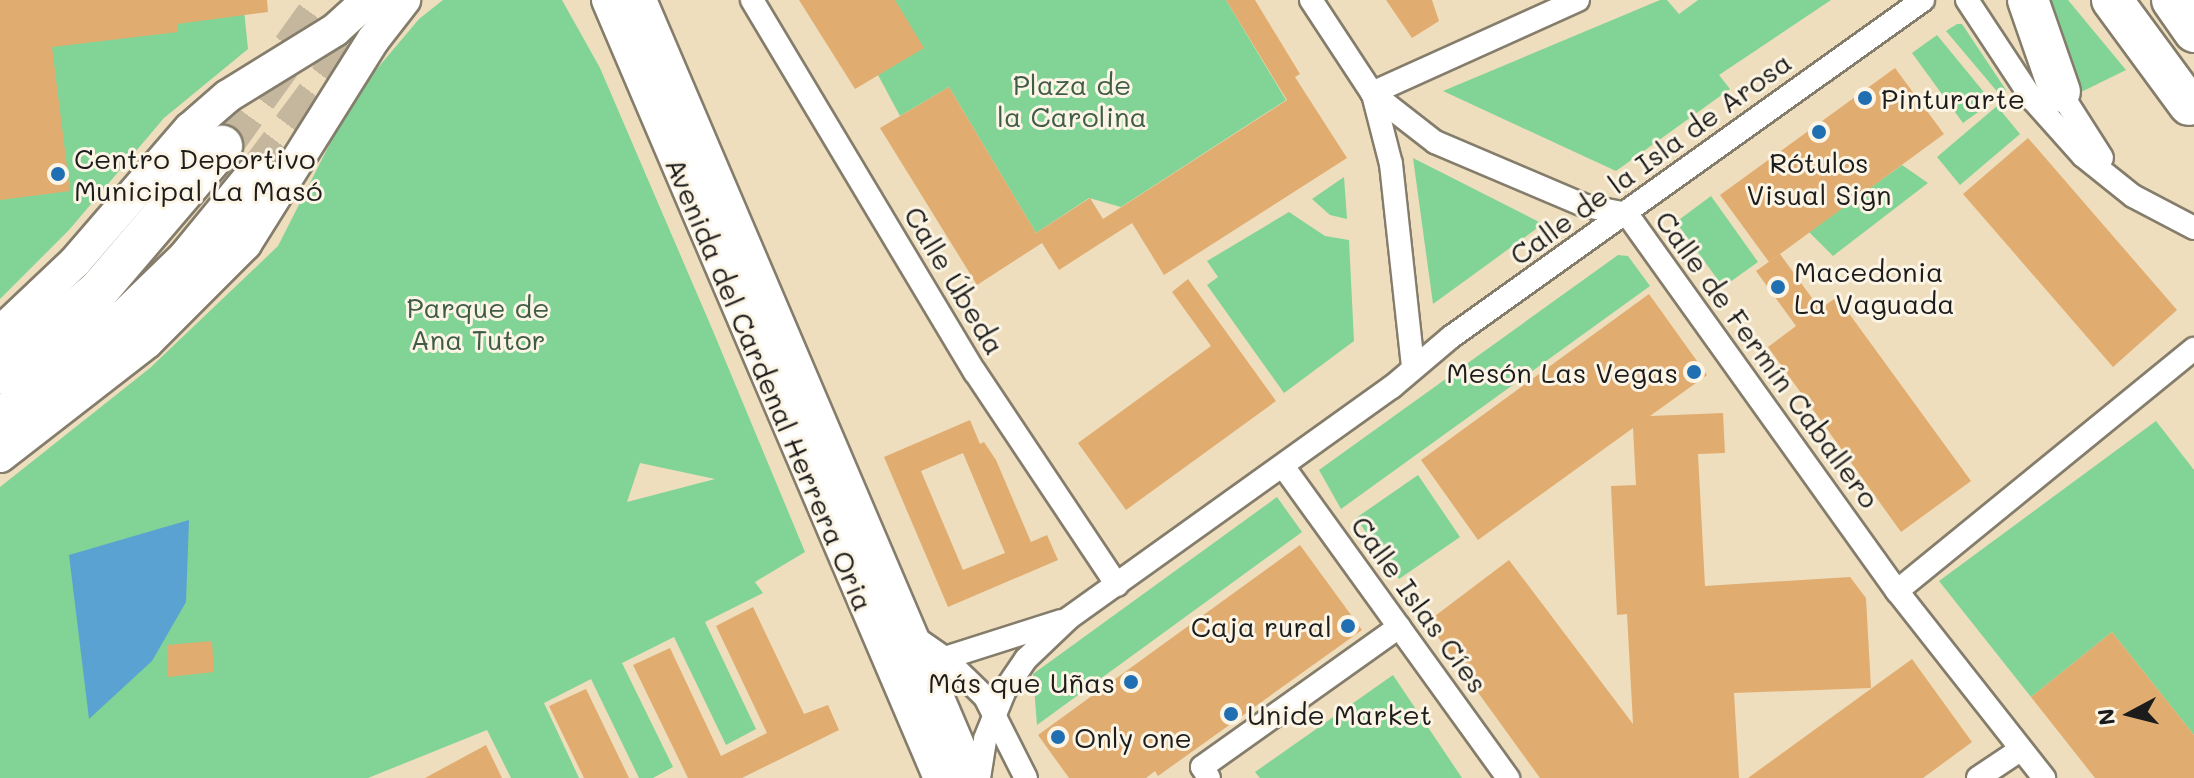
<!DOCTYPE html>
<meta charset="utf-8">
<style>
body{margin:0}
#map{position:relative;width:2194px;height:778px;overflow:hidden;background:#eedebd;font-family:Mali,sans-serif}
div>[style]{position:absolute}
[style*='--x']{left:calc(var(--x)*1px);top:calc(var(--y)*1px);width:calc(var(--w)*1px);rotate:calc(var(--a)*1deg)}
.green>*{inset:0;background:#81d496}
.water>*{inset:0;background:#5aa2d1}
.building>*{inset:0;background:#e1ac6f}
.highway-tunnel>*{height:40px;margin-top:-20px;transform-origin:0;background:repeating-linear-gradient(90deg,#c4b79d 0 40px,transparent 0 60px)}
.roads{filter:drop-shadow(2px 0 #857d6c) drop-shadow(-2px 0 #857d6c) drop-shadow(0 2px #857d6c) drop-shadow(0 -2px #857d6c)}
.street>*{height:22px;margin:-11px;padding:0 11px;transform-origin:11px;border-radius:11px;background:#fff}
.secondary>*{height:32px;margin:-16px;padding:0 16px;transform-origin:16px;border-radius:16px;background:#fff}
.highway>*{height:40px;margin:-20px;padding:0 20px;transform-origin:20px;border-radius:20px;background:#fff}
.dots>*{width:22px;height:22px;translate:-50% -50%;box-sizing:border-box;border:4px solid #fcf5e5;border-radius:50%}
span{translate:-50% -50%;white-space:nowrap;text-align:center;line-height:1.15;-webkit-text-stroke:6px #fcf5e5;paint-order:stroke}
.park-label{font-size:28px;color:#3f5c47}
.poi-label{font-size:28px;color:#1c1c1c}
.left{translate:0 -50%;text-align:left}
.right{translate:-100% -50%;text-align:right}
.street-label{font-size:28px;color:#1c1c1c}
.north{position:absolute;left:2090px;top:674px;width:80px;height:80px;-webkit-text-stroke:6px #fcf5e5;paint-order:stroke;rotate:263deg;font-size:22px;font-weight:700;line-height:32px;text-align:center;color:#1c1c1c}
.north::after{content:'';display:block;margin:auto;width:28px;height:36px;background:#1c1c1c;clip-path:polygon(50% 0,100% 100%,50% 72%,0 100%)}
</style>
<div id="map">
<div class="green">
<div style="clip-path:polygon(0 0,244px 10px,248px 49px,164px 118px,69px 230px,0 299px)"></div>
<div style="clip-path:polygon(evenodd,443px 0,562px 0,600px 68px,713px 331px,805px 552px,755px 582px,763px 593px,705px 622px,756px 729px,726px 745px,674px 637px,622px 663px,673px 767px,653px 778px,639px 778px,591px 679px,544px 703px,579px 778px,511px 778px,487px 730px,368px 778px,0 778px,0 487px,150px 368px,278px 246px,354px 96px,419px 19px,443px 0,640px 463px,715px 479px,627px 502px,640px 463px)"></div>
<div style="clip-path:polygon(895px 0,1226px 0,1286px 100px,1121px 207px,1089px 198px,1036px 233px,949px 87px,900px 116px,878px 75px)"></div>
<div style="clip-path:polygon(1660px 0,1667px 0,1679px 14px,1698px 0,1831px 0,1719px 75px,1730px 89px,1616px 171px,1443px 91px)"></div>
<div style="clip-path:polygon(2039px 0,2068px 0,2126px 70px,2073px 96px)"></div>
<div style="clip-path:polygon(1957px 24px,1962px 24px,2006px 90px,2000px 95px,1946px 31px)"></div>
<div style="clip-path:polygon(1937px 35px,1992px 102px,1963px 123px,1912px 53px)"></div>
<div style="clip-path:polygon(1997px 106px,2020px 134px,1960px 185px,1937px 157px)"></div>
<div style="clip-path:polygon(1413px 158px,1543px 224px,1433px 304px)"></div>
<div style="clip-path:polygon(1902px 165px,1928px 183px,1833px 256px,1809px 232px)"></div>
<div style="clip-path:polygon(1344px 177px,1347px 219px,1330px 215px,1312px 199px)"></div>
<div style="clip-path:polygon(1711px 196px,1758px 262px,1723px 287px,1676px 222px)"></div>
<div style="clip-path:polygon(1289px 212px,1325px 236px,1349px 240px,1354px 341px,1284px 393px,1207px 285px,1218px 277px,1207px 261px)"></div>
<div style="clip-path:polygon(1618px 255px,1628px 256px,1650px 286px,1341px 509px,1319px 470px)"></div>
<div style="clip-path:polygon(2156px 421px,2194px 470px,2194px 735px,2112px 632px,2031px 697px,1939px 581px)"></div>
<div style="clip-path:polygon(1418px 475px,1460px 537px,1399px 579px,1356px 518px)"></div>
<div style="clip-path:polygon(1277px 497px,1302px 532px,1037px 725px,1033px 674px)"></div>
<div style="clip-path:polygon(1393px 675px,1462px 778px,1260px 778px,1255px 772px)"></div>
</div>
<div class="water">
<div style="clip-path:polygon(189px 520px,186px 602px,152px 661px,89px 719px,69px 555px)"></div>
</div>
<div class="building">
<div style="clip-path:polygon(0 0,267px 0,268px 12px,177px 24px,178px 32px,52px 47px,70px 191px,0 200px)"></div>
<div style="clip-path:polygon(799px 0,895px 0,924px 48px,855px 89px)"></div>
<div style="clip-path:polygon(1226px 0,1255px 0,1300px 74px,1295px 77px,1347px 158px,1164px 275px,1132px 223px,1059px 270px,1042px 243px,977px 285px,880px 128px,949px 87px,1036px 233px,1090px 198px,1103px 219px,1287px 100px)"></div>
<div style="clip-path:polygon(1386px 0,1432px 0,1439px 21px,1412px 38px)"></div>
<div style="clip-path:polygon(1895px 68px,1944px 134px,1769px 262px,1720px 195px)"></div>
<div style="clip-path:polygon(2028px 138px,2177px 310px,2113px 367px,1963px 194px)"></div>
<div style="clip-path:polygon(1780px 254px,1820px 309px,1837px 297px,1971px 481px,1901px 532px,1768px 347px,1796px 326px,1756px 271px)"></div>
<div style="clip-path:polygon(1188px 279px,1276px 401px,1126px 510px,1078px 443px,1211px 346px,1172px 292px)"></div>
<div style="clip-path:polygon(1649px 294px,1707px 375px,1650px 416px,1723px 413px,1725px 453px,1698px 454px,1705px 586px,1850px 577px,1866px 598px,1871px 688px,1734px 693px,1739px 778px,1540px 778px,1427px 622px,1509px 560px,1633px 724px,1627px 614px,1617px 615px,1611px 486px,1636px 485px,1633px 428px,1478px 540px,1421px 460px)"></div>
<div style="clip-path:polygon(evenodd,970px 420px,980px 444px,984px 442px,996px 460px,1031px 542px,1047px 535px,1058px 560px,948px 607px,884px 457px,970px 420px,963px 453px,1005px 553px,963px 570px,921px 471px,963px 453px)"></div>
<div style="clip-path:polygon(1300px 545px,1362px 630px,1158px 776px,1155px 771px,1146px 778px,1069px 778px,1038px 735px)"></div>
<div style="clip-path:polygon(753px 607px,804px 714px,828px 705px,839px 730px,742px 778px,688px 778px,633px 665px,670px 648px,721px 756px,767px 733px,716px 626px)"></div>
<div style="clip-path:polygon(2112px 632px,2194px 735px,2194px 778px,2095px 778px,2031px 697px)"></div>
<div style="clip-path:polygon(212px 641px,214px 672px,168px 677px,167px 645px)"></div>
<div style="clip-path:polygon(1912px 659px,1972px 742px,1923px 778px,1748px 778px)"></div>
<div style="clip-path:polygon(586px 689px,629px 778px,584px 778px,549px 706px)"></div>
<div style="clip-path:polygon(486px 745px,502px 778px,425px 778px)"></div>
</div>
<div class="highway-tunnel">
<div style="--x:222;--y:146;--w:180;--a:-54.3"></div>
<div style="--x:256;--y:176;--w:184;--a:-53.2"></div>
</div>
<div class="roads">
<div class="street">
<div style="--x:752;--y:0;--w:434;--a:59.1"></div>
<div style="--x:975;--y:372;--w:256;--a:56.3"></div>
<div style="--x:1311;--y:0;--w:111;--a:56.7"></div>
<div style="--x:1372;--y:93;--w:80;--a:37.9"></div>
<div style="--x:1435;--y:142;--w:164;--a:23"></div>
<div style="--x:1586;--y:206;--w:42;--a:11"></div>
<div style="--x:1627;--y:214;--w:464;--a:54.4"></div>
<div style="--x:1897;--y:591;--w:238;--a:51.8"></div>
<div style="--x:1967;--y:0;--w:120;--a:56.6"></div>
<div style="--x:2033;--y:100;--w:75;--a:48.2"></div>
<div style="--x:2083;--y:156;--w:64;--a:38.7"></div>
<div style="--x:2133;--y:196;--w:69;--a:27.7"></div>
<div style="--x:2060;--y:92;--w:78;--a:57.5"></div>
<div style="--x:1372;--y:93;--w:226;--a:-24.3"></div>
<div style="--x:1373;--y:94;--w:72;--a:75.6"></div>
<div style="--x:1391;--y:164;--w:203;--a:83.8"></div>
<div style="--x:1283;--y:466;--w:385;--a:54.2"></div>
<div style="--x:1897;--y:591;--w:383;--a:-39.2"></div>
<div style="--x:913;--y:636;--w:39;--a:35"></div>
<div style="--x:945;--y:658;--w:56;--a:44.3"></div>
<div style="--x:985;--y:697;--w:91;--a:63.2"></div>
<div style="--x:945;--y:658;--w:122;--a:-17.7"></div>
<div style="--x:979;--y:778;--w:39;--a:-81"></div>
<div style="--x:985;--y:739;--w:53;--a:-67.8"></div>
<div style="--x:1005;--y:690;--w:37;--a:-56"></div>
<div style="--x:1026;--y:659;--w:59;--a:-43.6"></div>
<div style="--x:1069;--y:618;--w:397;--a:-35.6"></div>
<div style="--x:1392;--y:387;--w:77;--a:-40.3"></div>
<div style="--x:1451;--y:337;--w:580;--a:-35.53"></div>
<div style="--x:1209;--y:778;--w:13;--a:-122"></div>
<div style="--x:1202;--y:767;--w:242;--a:-35.4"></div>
<div style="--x:1978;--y:778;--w:50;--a:-33.7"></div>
</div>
<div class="secondary">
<div style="--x:608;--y:0;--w:846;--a:66.89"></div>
<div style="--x:640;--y:0;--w:846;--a:66.89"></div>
<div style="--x:0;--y:333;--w:103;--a:-43.4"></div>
<div style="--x:75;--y:262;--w:176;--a:-49.2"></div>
<div style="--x:190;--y:129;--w:50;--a:-41"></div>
<div style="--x:228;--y:96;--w:126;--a:-31.7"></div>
<div style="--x:335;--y:30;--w:45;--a:-42.3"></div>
<div style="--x:0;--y:456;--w:186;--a:-37.8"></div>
<div style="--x:147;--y:342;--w:139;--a:-45"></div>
<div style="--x:245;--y:244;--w:241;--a:-57.9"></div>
<div style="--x:373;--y:40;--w:51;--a:-52.2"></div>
</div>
<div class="highway">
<div style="--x:2028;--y:0;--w:97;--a:70.8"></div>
<div style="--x:2112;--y:0;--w:130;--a:53.7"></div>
<div style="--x:2172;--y:0;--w:39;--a:55"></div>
<div style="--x:0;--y:374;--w:128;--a:-40.3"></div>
<div style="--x:98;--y:291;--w:191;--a:-49.5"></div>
<div style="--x:0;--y:420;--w:160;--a:-38.7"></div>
<div style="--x:125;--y:320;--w:88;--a:-44.1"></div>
<div style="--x:188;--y:259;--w:107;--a:-50.7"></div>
</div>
</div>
<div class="dots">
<div style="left:1865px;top:98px;background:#1f6fb2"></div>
<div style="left:1819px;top:132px;background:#1f6fb2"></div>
<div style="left:58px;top:174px;background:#1f6fb2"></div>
<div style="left:1778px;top:287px;background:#1f6fb2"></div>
<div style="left:1694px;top:372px;background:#1f6fb2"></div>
<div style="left:1348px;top:626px;background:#1f6fb2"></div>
<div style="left:1131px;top:682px;background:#1f6fb2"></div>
<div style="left:1231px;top:714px;background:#1f6fb2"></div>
<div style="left:1058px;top:737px;background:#1f6fb2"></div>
</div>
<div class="park-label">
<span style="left:1072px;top:100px">Plaza de<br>la Carolina</span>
<span style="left:478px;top:323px">Parque de<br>Ana Tutor</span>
</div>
<div class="poi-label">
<span class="left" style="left:1881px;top:98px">Pinturarte</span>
<span class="left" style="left:74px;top:174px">Centro Deportivo<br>Municipal La Masó</span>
<span style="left:1819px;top:178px">Rótulos<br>Visual Sign</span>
<span class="left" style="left:1794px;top:287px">Macedonia<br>La Vaguada</span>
<span class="right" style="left:1678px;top:372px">Mesón Las Vegas</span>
<span class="right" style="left:1332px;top:626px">Caja rural</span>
<span class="right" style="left:1115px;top:682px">Más que Uñas</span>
<span class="left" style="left:1247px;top:714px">Unide Market</span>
<span class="left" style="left:1074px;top:737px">Only one</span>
</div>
<div class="street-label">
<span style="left:1650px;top:158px;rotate:-36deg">Calle de la Isla de Arosa</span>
<span style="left:955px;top:280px;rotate:59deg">Calle Úbeda</span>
<span style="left:1768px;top:359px;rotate:54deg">Calle de Fermín Caballero</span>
<span style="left:770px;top:384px;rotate:67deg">Avenida del Cardenal Herrera Oria</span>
<span style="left:1420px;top:604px;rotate:54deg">Calle Islas Cíes</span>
</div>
<div class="north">N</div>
</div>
